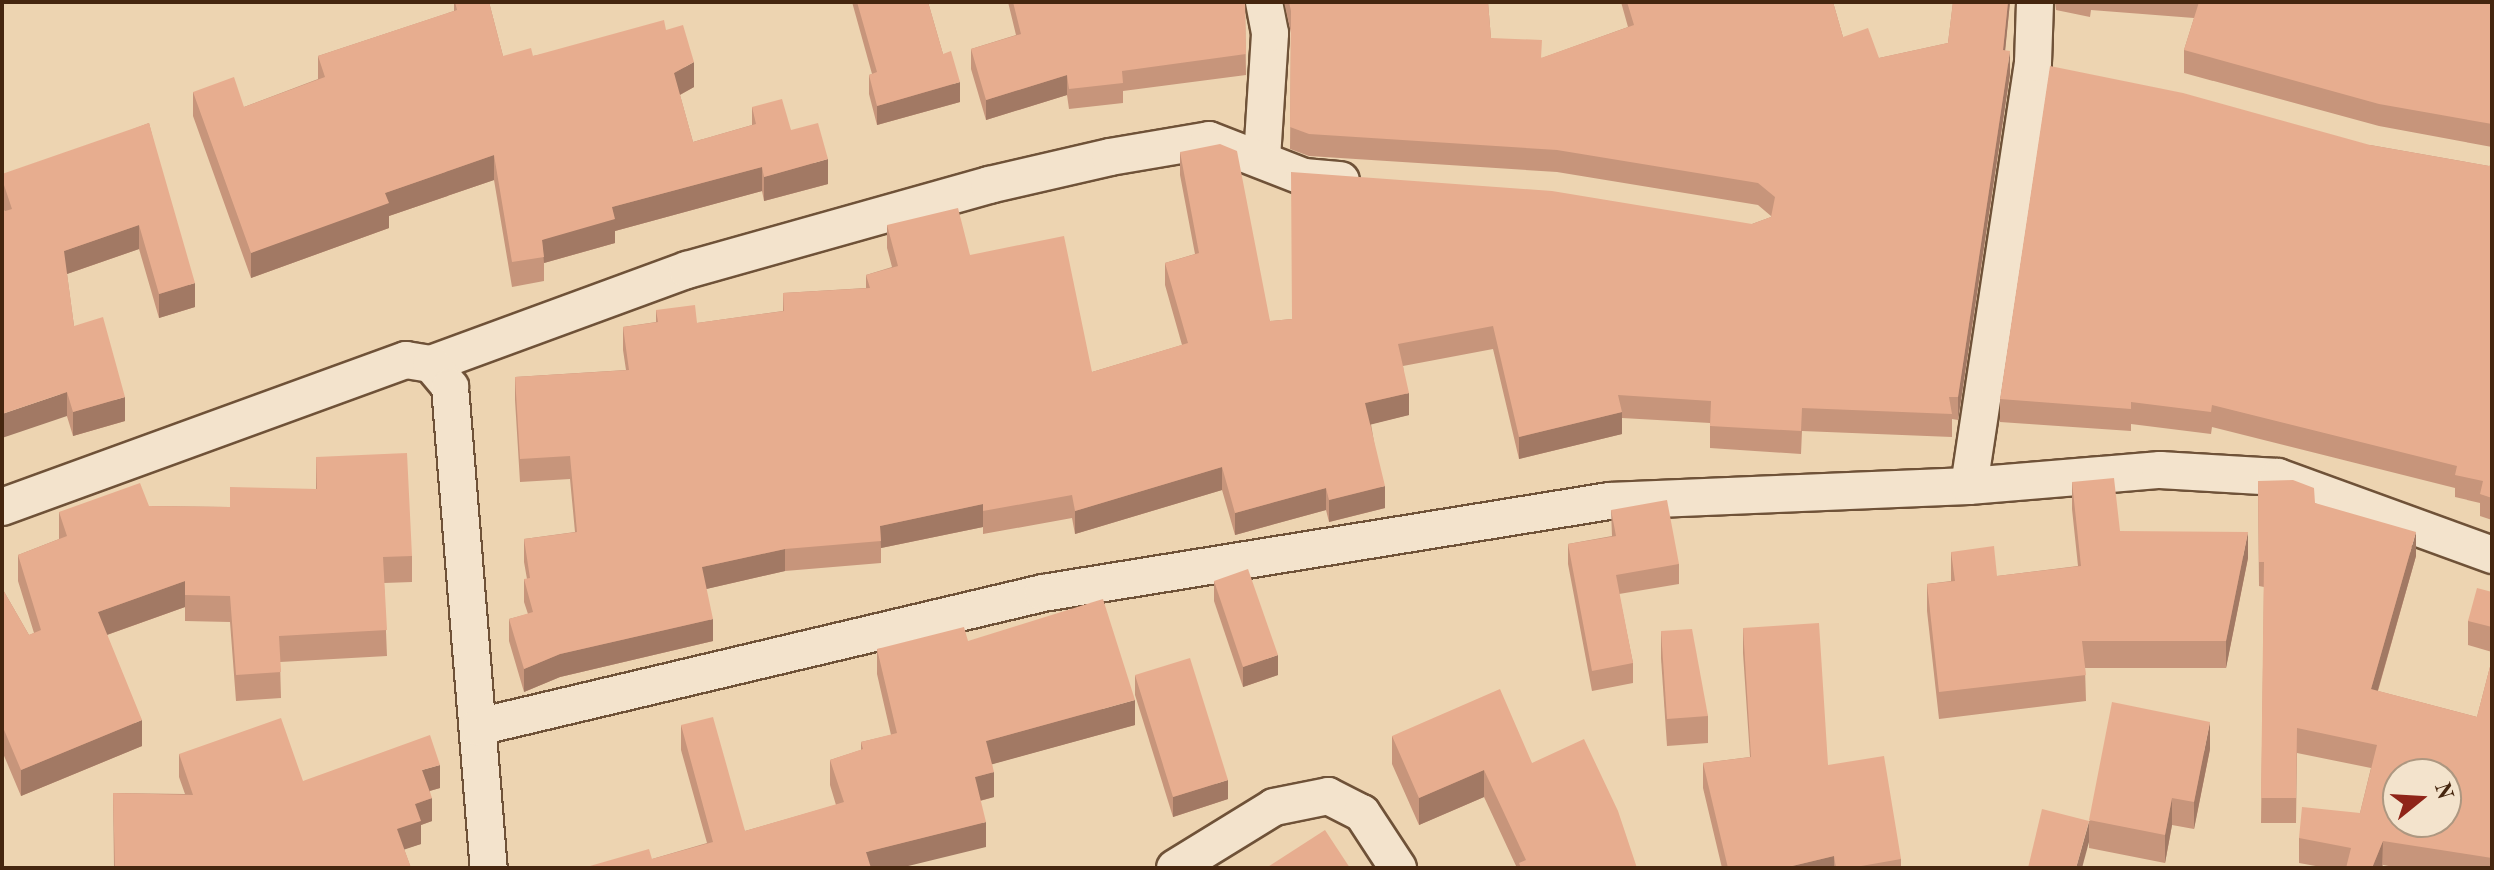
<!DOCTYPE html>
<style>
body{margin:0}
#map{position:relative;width:2494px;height:870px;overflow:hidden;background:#edd4b1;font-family:"Old Standard TT",serif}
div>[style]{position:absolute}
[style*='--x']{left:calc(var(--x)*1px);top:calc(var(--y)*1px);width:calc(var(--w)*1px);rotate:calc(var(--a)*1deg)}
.roads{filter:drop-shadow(2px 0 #6f5238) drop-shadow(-2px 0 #6f5238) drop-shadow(0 2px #6f5238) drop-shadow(0 -2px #6f5238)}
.street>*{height:36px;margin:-18px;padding:0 18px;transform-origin:18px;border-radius:18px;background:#f3e3cc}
.wall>*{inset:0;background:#c7957b}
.shaded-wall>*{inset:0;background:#a27964}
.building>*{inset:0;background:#e7ad8f}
span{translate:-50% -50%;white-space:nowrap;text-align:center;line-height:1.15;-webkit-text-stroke:6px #f3e3cc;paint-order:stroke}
.frame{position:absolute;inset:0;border:4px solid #45260f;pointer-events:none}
.north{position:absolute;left:2382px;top:758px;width:80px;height:80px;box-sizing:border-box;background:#f3e3cc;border:2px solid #ad9780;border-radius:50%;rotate:72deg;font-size:22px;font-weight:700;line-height:32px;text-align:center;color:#45260f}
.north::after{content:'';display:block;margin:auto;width:28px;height:36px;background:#8f2418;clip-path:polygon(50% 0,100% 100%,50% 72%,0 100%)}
</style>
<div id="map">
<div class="roads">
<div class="street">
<div style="--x:1262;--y:158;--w:125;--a:-86.3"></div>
<div style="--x:1270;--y:33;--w:32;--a:-101"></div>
<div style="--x:431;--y:364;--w:273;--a:-20.2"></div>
<div style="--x:687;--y:270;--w:314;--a:-15.7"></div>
<div style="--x:989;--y:185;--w:124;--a:-13"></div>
<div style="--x:1110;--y:157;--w:100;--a:-9.7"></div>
<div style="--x:1209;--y:140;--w:102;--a:21.3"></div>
<div style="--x:1304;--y:177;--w:37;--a:5"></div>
<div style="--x:1969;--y:486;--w:428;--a:-81.4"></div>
<div style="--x:2033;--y:63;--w:61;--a:-88.1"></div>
<div style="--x:2;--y:507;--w:430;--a:-20"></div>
<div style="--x:406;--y:360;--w:25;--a:9"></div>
<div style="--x:431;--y:364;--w:30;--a:50"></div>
<div style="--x:450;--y:387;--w:483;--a:85.4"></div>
<div style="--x:478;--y:727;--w:581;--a:-13.34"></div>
<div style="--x:1043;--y:593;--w:573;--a:-9.23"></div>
<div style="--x:1609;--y:501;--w:360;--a:-2.4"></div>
<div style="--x:1969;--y:486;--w:192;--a:-4.8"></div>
<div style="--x:2160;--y:470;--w:118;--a:3.4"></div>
<div style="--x:2278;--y:477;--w:228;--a:20"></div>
<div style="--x:1175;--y:868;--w:116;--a:-31.6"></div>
<div style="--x:1274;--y:807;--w:55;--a:-11.5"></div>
<div style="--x:1328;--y:796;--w:38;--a:27"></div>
<div style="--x:1362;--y:813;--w:66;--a:56.8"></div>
</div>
</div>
<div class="wall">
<div style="clip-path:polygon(454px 2px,489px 2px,503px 56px,533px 56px,666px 30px,694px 87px,680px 95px,693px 142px,752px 125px,752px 107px,791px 130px,828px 184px,764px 201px,762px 191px,615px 231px,615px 243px,544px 263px,544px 281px,512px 287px,494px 180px,389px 216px,389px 228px,251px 278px,193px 116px,193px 92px,244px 107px,318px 79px,318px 56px,454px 11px)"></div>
<div style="clip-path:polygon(852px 2px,928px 2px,943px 54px,960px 102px,877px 125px,869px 94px,869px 75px,872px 74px)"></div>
<div style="clip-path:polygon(1008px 2px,1245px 2px,1246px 75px,1123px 91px,1123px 103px,1069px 109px,1067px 95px,986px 120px,971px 69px,971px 49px,1016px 35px)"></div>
<div style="clip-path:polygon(1284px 2px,1488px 2px,1491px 38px,1542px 58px,1628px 27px,1621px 2px,1833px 2px,1843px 37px,1879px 58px,1948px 43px,1953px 2px,2010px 2px,2005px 50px,2010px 74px,1958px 420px,1952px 419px,1952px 437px,1802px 431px,1801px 454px,1710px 448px,1710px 423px,1622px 418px,1622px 434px,1519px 459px,1493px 349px,1403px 366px,1409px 415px,1371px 424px,1385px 508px,1329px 522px,1326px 510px,1235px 535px,1222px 490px,1075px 534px,1072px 518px,983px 534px,983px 527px,881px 548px,881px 563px,785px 571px,706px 589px,713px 641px,560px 677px,524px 692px,509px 641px,509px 619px,528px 614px,524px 602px,524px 579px,527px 579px,524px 562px,524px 539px,575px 532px,570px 479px,520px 482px,515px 400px,515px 377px,626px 370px,623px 350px,623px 327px,656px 322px,656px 310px,697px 323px,783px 311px,783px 293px,866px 288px,866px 275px,892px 267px,887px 248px,887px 225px,970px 255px,1092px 372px,1182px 345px,1165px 285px,1165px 263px,1195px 254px,1180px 175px,1180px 152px,1270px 321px,1292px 319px,1752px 224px,1771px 217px,1771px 216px,1758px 205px,1557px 172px,1309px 156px,1290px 149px,1291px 33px)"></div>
<div style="clip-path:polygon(2055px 2px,2492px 2px,2492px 147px,2379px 126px,2184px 73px,2184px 50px,2194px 18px,2091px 10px,2090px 17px,2056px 10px)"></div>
<div style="clip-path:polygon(149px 123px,195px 307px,159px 318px,139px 249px,67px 274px,74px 326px,125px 421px,73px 436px,2px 203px,2px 179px)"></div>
<div style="clip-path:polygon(2370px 145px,2489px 166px,2492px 165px,2492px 520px,2480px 516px,2480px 503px,2455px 497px,2455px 488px,2212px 427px,2211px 434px,2131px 424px,2131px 431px,2000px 422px,2000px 399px)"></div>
<div style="clip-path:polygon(316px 457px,412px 556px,412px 582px,384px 583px,387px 656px,280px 662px,281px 698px,236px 701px,230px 622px,185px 621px,185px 607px,107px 635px,142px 746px,21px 796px,2px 751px,2px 588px,29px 635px,34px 633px,18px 581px,18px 555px,59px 539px,59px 512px,149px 506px,230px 507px,316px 489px)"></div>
<div style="clip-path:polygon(2258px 481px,2315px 503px,2416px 556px,2378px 691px,2477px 717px,2492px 659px,2492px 868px,2400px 868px,2383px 865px,2382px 868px,2327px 868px,2299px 863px,2299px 838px,2360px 813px,2371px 768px,2297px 753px,2296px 823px,2261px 823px,2264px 587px,2259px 586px)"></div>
<div style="clip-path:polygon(2072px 482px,2120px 531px,2248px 558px,2226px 668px,2085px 668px,2086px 701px,1939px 719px,1927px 611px,1927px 584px,1951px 581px,1951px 552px,1997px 576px,2078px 566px,2072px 509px)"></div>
<div style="clip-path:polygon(1611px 510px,1679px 564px,1679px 584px,1619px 594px,1633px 663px,1633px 683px,1592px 691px,1568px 564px,1568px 544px,1612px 536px)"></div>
<div style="clip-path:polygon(1214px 581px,1278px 675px,1243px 687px,1214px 601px)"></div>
<div style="clip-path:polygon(2492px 592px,2492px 652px,2468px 645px,2468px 621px)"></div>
<div style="clip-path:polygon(1743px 628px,1828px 765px,1901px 859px,1901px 868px,1722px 868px,1703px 788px,1703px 763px,1750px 757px,1743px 653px)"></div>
<div style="clip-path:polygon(1661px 631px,1708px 716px,1708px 743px,1667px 746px,1661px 658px)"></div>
<div style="clip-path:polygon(968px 641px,1135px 725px,992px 764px,994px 797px,980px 801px,986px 847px,652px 859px,707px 843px,681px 750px,681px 725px,745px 831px,836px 805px,830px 785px,830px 760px,861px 750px,861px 742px,891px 735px,877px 674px,877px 649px)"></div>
<div style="clip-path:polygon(1135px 675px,1228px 799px,1173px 817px,1135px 695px)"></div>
<div style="clip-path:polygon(1392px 736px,1532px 763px,1637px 868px,1517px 868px,1484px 797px,1419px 825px,1392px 764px)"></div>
<div style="clip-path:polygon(2210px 749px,2194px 829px,2172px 825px,2165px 863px,2089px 848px,2089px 821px)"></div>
<div style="clip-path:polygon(179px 754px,303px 781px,440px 788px,430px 791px,432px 821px,421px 825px,421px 844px,404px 849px,411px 868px,114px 868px,113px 793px,185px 794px,179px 777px)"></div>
</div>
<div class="shaded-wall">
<div style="clip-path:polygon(2008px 2px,2010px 2px,2003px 72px,2003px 50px)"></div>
<div style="clip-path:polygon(2010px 51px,2010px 74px,1958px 420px,1958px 397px)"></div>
<div style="clip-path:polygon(694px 62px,694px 87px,674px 98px,674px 73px)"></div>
<div style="clip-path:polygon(1067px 75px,1067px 95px,986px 120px,986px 100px)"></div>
<div style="clip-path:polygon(960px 82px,960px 102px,877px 125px,877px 106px)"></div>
<div style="clip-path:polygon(494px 155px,494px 180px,389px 216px,389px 228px,251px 278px,251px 253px,385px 193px)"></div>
<div style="clip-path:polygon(828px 159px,828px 184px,764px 201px,764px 177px)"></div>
<div style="clip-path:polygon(762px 167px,762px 191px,615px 231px,615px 243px,544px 263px,542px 240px,612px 207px)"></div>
<div style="clip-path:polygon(139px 225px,139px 249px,64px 275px,64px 251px)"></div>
<div style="clip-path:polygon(195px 283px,195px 307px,159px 318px,159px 294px)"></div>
<div style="clip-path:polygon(67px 392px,67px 416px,2px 438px,2px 414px)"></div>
<div style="clip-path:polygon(1409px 393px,1409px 415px,1365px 426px,1365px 403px)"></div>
<div style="clip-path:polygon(125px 397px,125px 421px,73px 436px,73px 412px)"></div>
<div style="clip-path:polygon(1622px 412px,1622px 434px,1519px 459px,1519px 437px)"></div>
<div style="clip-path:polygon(1222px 467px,1222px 490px,1075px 534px,1075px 511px)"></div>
<div style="clip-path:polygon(1385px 486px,1385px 508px,1329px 522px,1329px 500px)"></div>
<div style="clip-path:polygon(1326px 488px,1326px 510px,1235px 535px,1235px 513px)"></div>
<div style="clip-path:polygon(983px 504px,983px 527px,881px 548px,880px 526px)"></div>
<div style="clip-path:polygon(2248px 532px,2248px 558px,2226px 668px,2226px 641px)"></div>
<div style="clip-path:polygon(2416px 532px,2416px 556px,2371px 714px,2371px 689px)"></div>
<div style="clip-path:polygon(785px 549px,785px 571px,702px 590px,702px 567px)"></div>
<div style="clip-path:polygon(185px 581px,185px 607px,98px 638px,98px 612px)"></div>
<div style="clip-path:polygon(713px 619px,713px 641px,560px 677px,524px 692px,524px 669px,560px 654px)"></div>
<div style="clip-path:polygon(1278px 655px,1278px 675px,1243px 687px,1243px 667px)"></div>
<div style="clip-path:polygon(1135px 700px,1135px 725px,986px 766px,986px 741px)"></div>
<div style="clip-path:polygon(142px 720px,142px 746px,21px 796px,21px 770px)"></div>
<div style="clip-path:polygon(2210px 722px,2210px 749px,2194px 829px,2194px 802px)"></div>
<div style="clip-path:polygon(440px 765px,440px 788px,422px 793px,422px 770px)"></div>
<div style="clip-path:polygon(1484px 770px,1484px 797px,1419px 825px,1419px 798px)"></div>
<div style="clip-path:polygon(994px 772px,994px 797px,975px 802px,975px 777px)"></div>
<div style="clip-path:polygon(1228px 780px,1228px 799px,1173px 817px,1173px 797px)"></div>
<div style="clip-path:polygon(432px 798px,432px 821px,421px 825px,421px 844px,397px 852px,397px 829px,415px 804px)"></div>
<div style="clip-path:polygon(2172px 798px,2172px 825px,2165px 863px,2165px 835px)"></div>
<div style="clip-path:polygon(986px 822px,986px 847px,900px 868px,866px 868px,866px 852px)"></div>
<div style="clip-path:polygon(2089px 822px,2089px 842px,2082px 868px,2076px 868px)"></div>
<div style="clip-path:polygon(2383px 841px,2382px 868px,2372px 868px)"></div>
<div style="clip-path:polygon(1834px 856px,1834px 868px,1784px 868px)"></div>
</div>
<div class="building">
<div style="clip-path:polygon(455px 2px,489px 2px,503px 56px,531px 48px,533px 56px,664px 20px,666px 30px,683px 25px,694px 62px,674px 73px,693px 142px,756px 124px,752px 107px,782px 99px,791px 130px,818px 123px,828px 159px,764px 177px,762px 167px,612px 207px,615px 219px,542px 240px,544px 257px,512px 262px,494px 155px,385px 193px,389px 203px,251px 253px,193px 92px,234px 77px,244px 107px,325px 77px,318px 56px,457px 10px)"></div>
<div style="clip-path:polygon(857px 2px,928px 2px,943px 54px,951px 51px,960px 82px,877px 106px,869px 75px,877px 72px)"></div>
<div style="clip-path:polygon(1013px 2px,1245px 2px,1246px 54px,1122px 71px,1123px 83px,1069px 89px,1067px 75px,986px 100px,971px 49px,1021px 34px)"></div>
<div style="clip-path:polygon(1289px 2px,1488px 2px,1491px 38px,1542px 40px,1541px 58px,1634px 25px,1627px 2px,1833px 2px,1843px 37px,1868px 28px,1879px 58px,1948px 43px,1953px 2px,2008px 2px,2003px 50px,2010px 51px,1958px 397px,1949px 397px,1952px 414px,1802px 408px,1801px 431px,1710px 426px,1711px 401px,1618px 395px,1622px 412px,1519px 437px,1493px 326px,1398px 344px,1409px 393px,1365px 403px,1385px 486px,1329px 500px,1326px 488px,1235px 513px,1222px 467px,1075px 511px,1072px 495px,983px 511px,983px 504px,880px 526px,881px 541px,785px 549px,702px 567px,713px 619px,560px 654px,524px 669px,509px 619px,533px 612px,524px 579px,530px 578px,524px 539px,577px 532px,570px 456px,520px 459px,515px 377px,629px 370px,623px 327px,658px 322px,656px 310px,695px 305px,697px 323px,784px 311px,783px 293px,870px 288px,866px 275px,898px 266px,887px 225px,958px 208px,970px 255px,1064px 236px,1092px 372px,1188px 343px,1165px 263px,1199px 253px,1180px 152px,1220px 144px,1237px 151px,1270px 321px,1292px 319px,1291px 172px,1552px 191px,1752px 224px,1771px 217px,1775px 197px,1758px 183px,1557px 150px,1309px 134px,1290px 127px,1291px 11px)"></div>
<div style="clip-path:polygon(2199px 2px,2492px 2px,2492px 124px,2379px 104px,2184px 50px)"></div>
<div style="clip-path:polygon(2050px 66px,2183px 93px,2370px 145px,2489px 166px,2492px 165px,2492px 498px,2480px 494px,2483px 481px,2455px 475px,2457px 466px,2212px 405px,2211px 412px,2131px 402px,2131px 409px,2000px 399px)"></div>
<div style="clip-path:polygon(149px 123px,195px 283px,159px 294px,139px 225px,64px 251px,74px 326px,103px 317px,125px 397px,73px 412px,67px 392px,2px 414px,2px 212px,12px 209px,2px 179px,2px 174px)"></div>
<div style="clip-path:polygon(407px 453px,412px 556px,383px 557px,387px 630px,279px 636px,281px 672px,236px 675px,230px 596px,185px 595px,185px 581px,98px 612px,142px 720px,21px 770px,2px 725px,2px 588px,29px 635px,41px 630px,18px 555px,67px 536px,59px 512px,140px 483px,149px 506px,230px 507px,230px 487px,317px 489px,316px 457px)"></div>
<div style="clip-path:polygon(2114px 478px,2120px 531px,2248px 532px,2226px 641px,2082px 641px,2086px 675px,1939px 692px,1927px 584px,1955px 581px,1951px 552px,1994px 546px,1997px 576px,2081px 566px,2072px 482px)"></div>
<div style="clip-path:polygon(evenodd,2293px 480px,2314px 488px,2315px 503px,2416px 532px,2371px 689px,2477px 717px,2492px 659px,2492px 858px,2383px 841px,2372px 868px,2346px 868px,2351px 848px,2299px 838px,2302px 807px,2360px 813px,2377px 745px,2297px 728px,2296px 798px,2261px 798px,2264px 562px,2259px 562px,2258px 481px,2293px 480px,2398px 774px,2446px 774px,2446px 822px,2398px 822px,2398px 774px)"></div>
<div style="clip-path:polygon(1667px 500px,1679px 564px,1616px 575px,1633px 663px,1592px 671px,1568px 544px,1616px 536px,1611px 510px)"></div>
<div style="clip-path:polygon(1248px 569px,1278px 655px,1243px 667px,1214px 581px)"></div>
<div style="clip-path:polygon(2477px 588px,2492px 592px,2492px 627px,2468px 621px)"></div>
<div style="clip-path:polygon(1103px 599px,1135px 700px,986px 741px,994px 772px,975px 777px,986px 822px,866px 852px,871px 868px,583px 868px,649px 849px,652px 859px,713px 842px,681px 725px,713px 717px,745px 831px,844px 802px,830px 760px,863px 749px,861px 742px,897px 733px,877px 649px,964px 627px,968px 641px)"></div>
<div style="clip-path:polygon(1819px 623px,1828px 765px,1884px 756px,1901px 859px,1850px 868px,1836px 868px,1834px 856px,1784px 868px,1728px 868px,1703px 763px,1751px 757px,1743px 628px)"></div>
<div style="clip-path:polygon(1692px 629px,1708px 716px,1667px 719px,1661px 631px)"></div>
<div style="clip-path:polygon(1190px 658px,1228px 780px,1173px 797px,1135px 675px)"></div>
<div style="clip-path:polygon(1500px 689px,1532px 763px,1584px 739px,1618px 811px,1637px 868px,1521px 868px,1519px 863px,1526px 860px,1484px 770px,1419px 798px,1392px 736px)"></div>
<div style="clip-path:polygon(2112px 702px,2210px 722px,2194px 802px,2172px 798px,2165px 835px,2089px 820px)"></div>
<div style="clip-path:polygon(281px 718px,303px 781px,430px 735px,440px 765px,422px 770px,432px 798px,415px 804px,421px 821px,397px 829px,411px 868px,115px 868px,113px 793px,193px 795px,179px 754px)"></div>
<div style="clip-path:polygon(2042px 809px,2089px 821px,2076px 868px,2028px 868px)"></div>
<div style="clip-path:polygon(1325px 830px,1350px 868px,1266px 868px)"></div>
</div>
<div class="frame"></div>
<div class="north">N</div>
</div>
